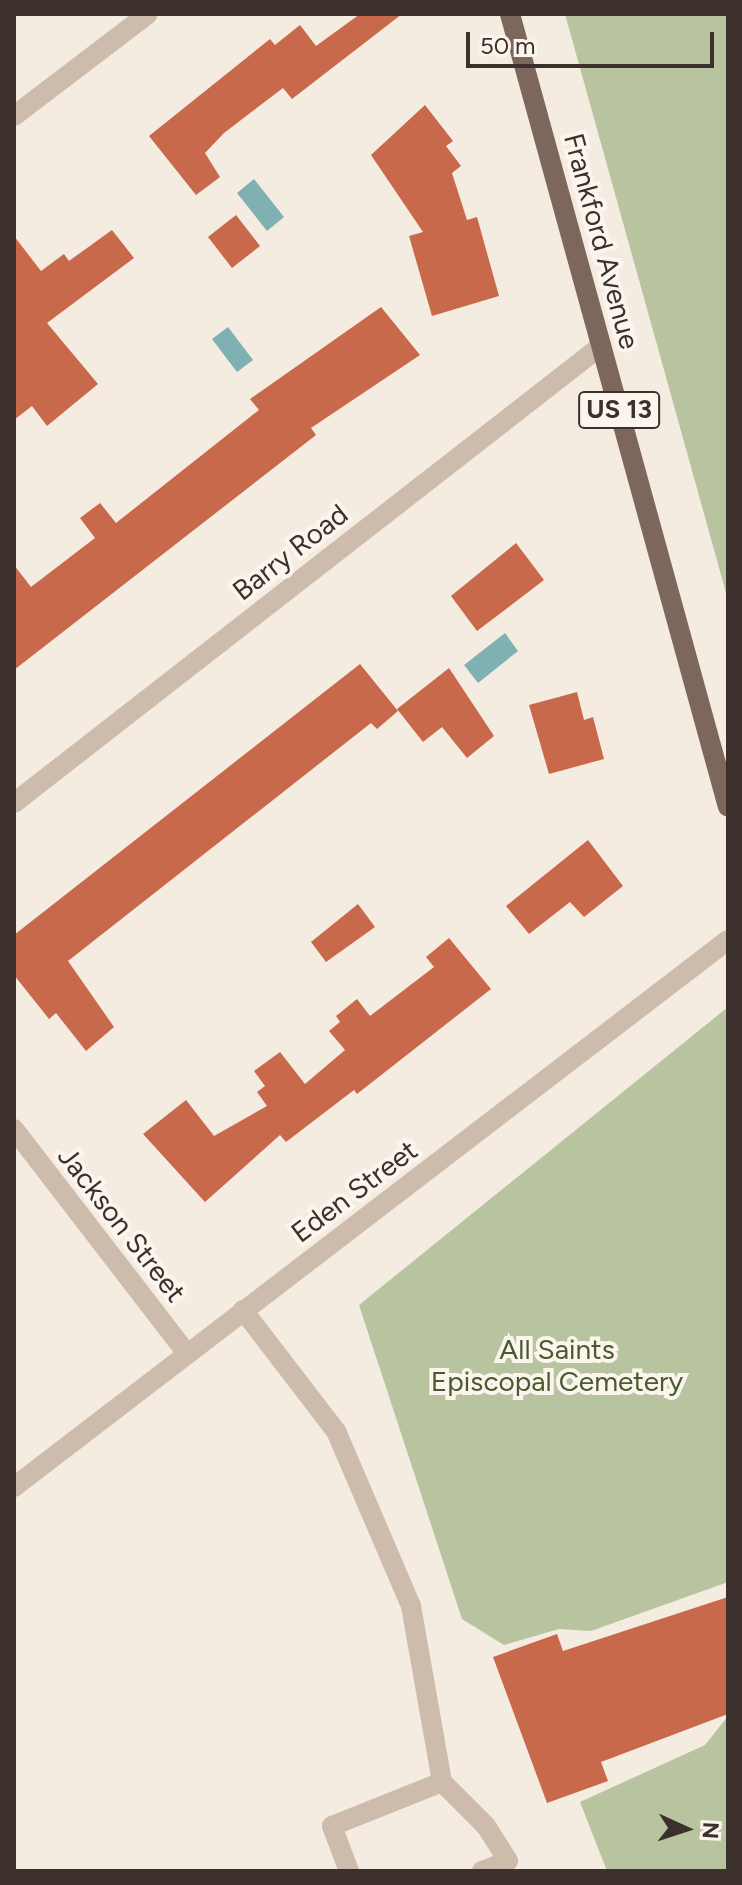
<!DOCTYPE html>
<style>
body{margin:0}
#map{position:relative;width:742px;height:1885px;overflow:hidden;background:#f4ebe1;font-family:Figtree,sans-serif}
div>[style]{position:absolute}
[style*='--x']{left:calc(var(--x)*1px);top:calc(var(--y)*1px);width:calc(var(--w)*1px);rotate:calc(var(--a)*1deg)}
.green>*{inset:0;background:#b8c4a0}
.water>*{inset:0;background:#7fb0b2}
.building>*{inset:0;background:#c8694b}
.minor>*{height:20px;margin:-10px;padding:0 10px;transform-origin:10px;border-radius:10px;background:#cdbbac}
.major>*{height:20px;margin:-10px;padding:0 10px;transform-origin:10px;border-radius:10px;background:#7d675c}
span{translate:-50% -50%;white-space:nowrap;text-align:center;line-height:1.15;-webkit-text-stroke:8px #fbf5ee;paint-order:stroke}
.shield-label span{padding:2px 6px;background:#fbf5ee;border:2px solid;border-radius:6px;-webkit-text-stroke-width:0}
.shield-label{font-size:26px;color:#3b302b;font-weight:700}
.street-label{font-size:28px;color:#3b302b}
.park-label{font-size:28px;color:#4a5a2e}
.frame{position:absolute;inset:0;border:16px solid #3b302b;pointer-events:none}
.north{position:absolute;left:646px;top:1789px;width:80px;height:80px;-webkit-text-stroke:6px #fbf5ee;paint-order:stroke;rotate:93deg;font-size:22px;font-weight:700;line-height:32px;text-align:center;color:#3b302b}
.north::after{content:'';display:block;margin:auto;width:28px;height:36px;background:#3b302b;clip-path:polygon(50% 0,100% 100%,50% 72%,0 100%)}
.scale{position:absolute;left:466px;top:32px;width:248px;height:36px;box-sizing:border-box;border:4px solid #3b302b;border-top:0;padding-left:10px;font-size:24px;line-height:28px;white-space:nowrap;color:#3b302b;-webkit-text-stroke:6px #fbf5ee;paint-order:stroke}
</style>
<div id="map">
<div class="green">
<div style="clip-path:polygon(565px 14px,728px 14px,728px 600px)"></div>
<div style="clip-path:polygon(728px 1007px,728px 1582px,591px 1631px,559px 1629px,504px 1645px,462px 1619px,359px 1305px)"></div>
<div style="clip-path:polygon(728px 1716px,728px 1871px,607px 1871px,580px 1802px,705px 1745px)"></div>
</div>
<div class="water">
<div style="clip-path:polygon(254px 179px,284px 217px,267px 231px,237px 193px)"></div>
<div style="clip-path:polygon(228px 327px,253px 360px,237px 372px,212px 339px)"></div>
<div style="clip-path:polygon(505px 633px,518px 651px,478px 683px,464px 665px)"></div>
</div>
<div class="building">
<div style="clip-path:polygon(360px 14px,402px 14px,292px 99px,283px 88px,224px 133px,205px 153px,220px 177px,196px 195px,149px 136px,270px 39px,275px 45px,300px 25px,316px 46px)"></div>
<div style="clip-path:polygon(425px 105px,453px 141px,446px 146px,461px 166px,452px 173px,467px 220px,477px 217px,499px 296px,432px 316px,409px 236px,423px 232px,371px 155px)"></div>
<div style="clip-path:polygon(236px 215px,260px 246px,232px 268px,208px 237px)"></div>
<div style="clip-path:polygon(112px 230px,134px 258px,47px 323px,98px 384px,47px 426px,32px 406px,14px 420px,14px 236px,41px 271px,64px 254px,69px 261px)"></div>
<div style="clip-path:polygon(381px 307px,420px 355px,311px 428px,316px 435px,14px 670px,14px 565px,31px 587px,95px 538px,80px 518px,100px 503px,116px 523px,259px 410px,250px 399px)"></div>
<div style="clip-path:polygon(516px 543px,544px 580px,477px 631px,451px 596px)"></div>
<div style="clip-path:polygon(360px 664px,398px 711px,377px 729px,371px 723px,68px 961px,114px 1027px,86px 1051px,56px 1013px,49px 1019px,14px 975px,14px 935px)"></div>
<div style="clip-path:polygon(449px 668px,494px 736px,467px 758px,442px 727px,423px 742px,397px 709px)"></div>
<div style="clip-path:polygon(577px 692px,584px 720px,593px 717px,604px 759px,549px 774px,529px 705px)"></div>
<div style="clip-path:polygon(588px 840px,623px 886px,584px 917px,570px 902px,529px 934px,506px 906px)"></div>
<div style="clip-path:polygon(358px 904px,375px 927px,326px 962px,311px 942px)"></div>
<div style="clip-path:polygon(449px 938px,491px 989px,357px 1094px,354px 1090px,286px 1142px,280px 1135px,205px 1202px,143px 1134px,186px 1100px,214px 1136px,267px 1106px,257px 1092px,265px 1086px,254px 1071px,280px 1052px,305px 1084px,345px 1050px,329px 1031px,340px 1022px,336px 1016px,357px 999px,370px 1016px,434px 967px,426px 957px)"></div>
<div style="clip-path:polygon(728px 1597px,728px 1714px,601px 1762px,608px 1781px,547px 1803px,493px 1657px,557px 1634px,563px 1651px)"></div>
</div>
<div class="minor">
<div style="--x:14;--y:116;--w:168;--a:-37.3"></div>
<div style="--x:14;--y:803;--w:744;--a:-37.9"></div>
<div style="--x:14;--y:1129;--w:284;--a:52.4"></div>
<div style="--x:243;--y:1310;--w:153;--a:52.5"></div>
<div style="--x:336;--y:1431;--w:190;--a:66.8"></div>
<div style="--x:411;--y:1606;--w:179;--a:80"></div>
<div style="--x:442;--y:1782;--w:62;--a:45"></div>
<div style="--x:486;--y:1826;--w:41;--a:57.8"></div>
<div style="--x:508;--y:1861;--w:28;--a:159"></div>
<div style="--x:14;--y:1487;--w:899;--a:-37.46"></div>
<div style="--x:349;--y:1871;--w:48;--a:-110.7"></div>
<div style="--x:332;--y:1826;--w:118;--a:-21.8"></div>
</div>
<div class="major">
<div style="--x:510;--y:14;--w:822;--a:74.63"></div>
</div>
<div class="shield-label">
<span style="left:619px;top:410px">US 13</span>
</div>
<div class="street-label">
<span style="left:602px;top:241px;rotate:75deg">Frankford Avenue</span>
<span style="left:290px;top:552px;rotate:-38deg">Barry Road</span>
<span style="left:354px;top:1191px;rotate:-37deg">Eden Street</span>
<span style="left:122px;top:1224px;rotate:52deg">Jackson Street</span>
</div>
<div class="park-label">
<span style="left:557px;top:1365px">All Saints<br>Episcopal Cemetery</span>
</div>
<div class="frame"></div>
<div class="north">N</div>
<div class="scale">50 m</div>
</div>
